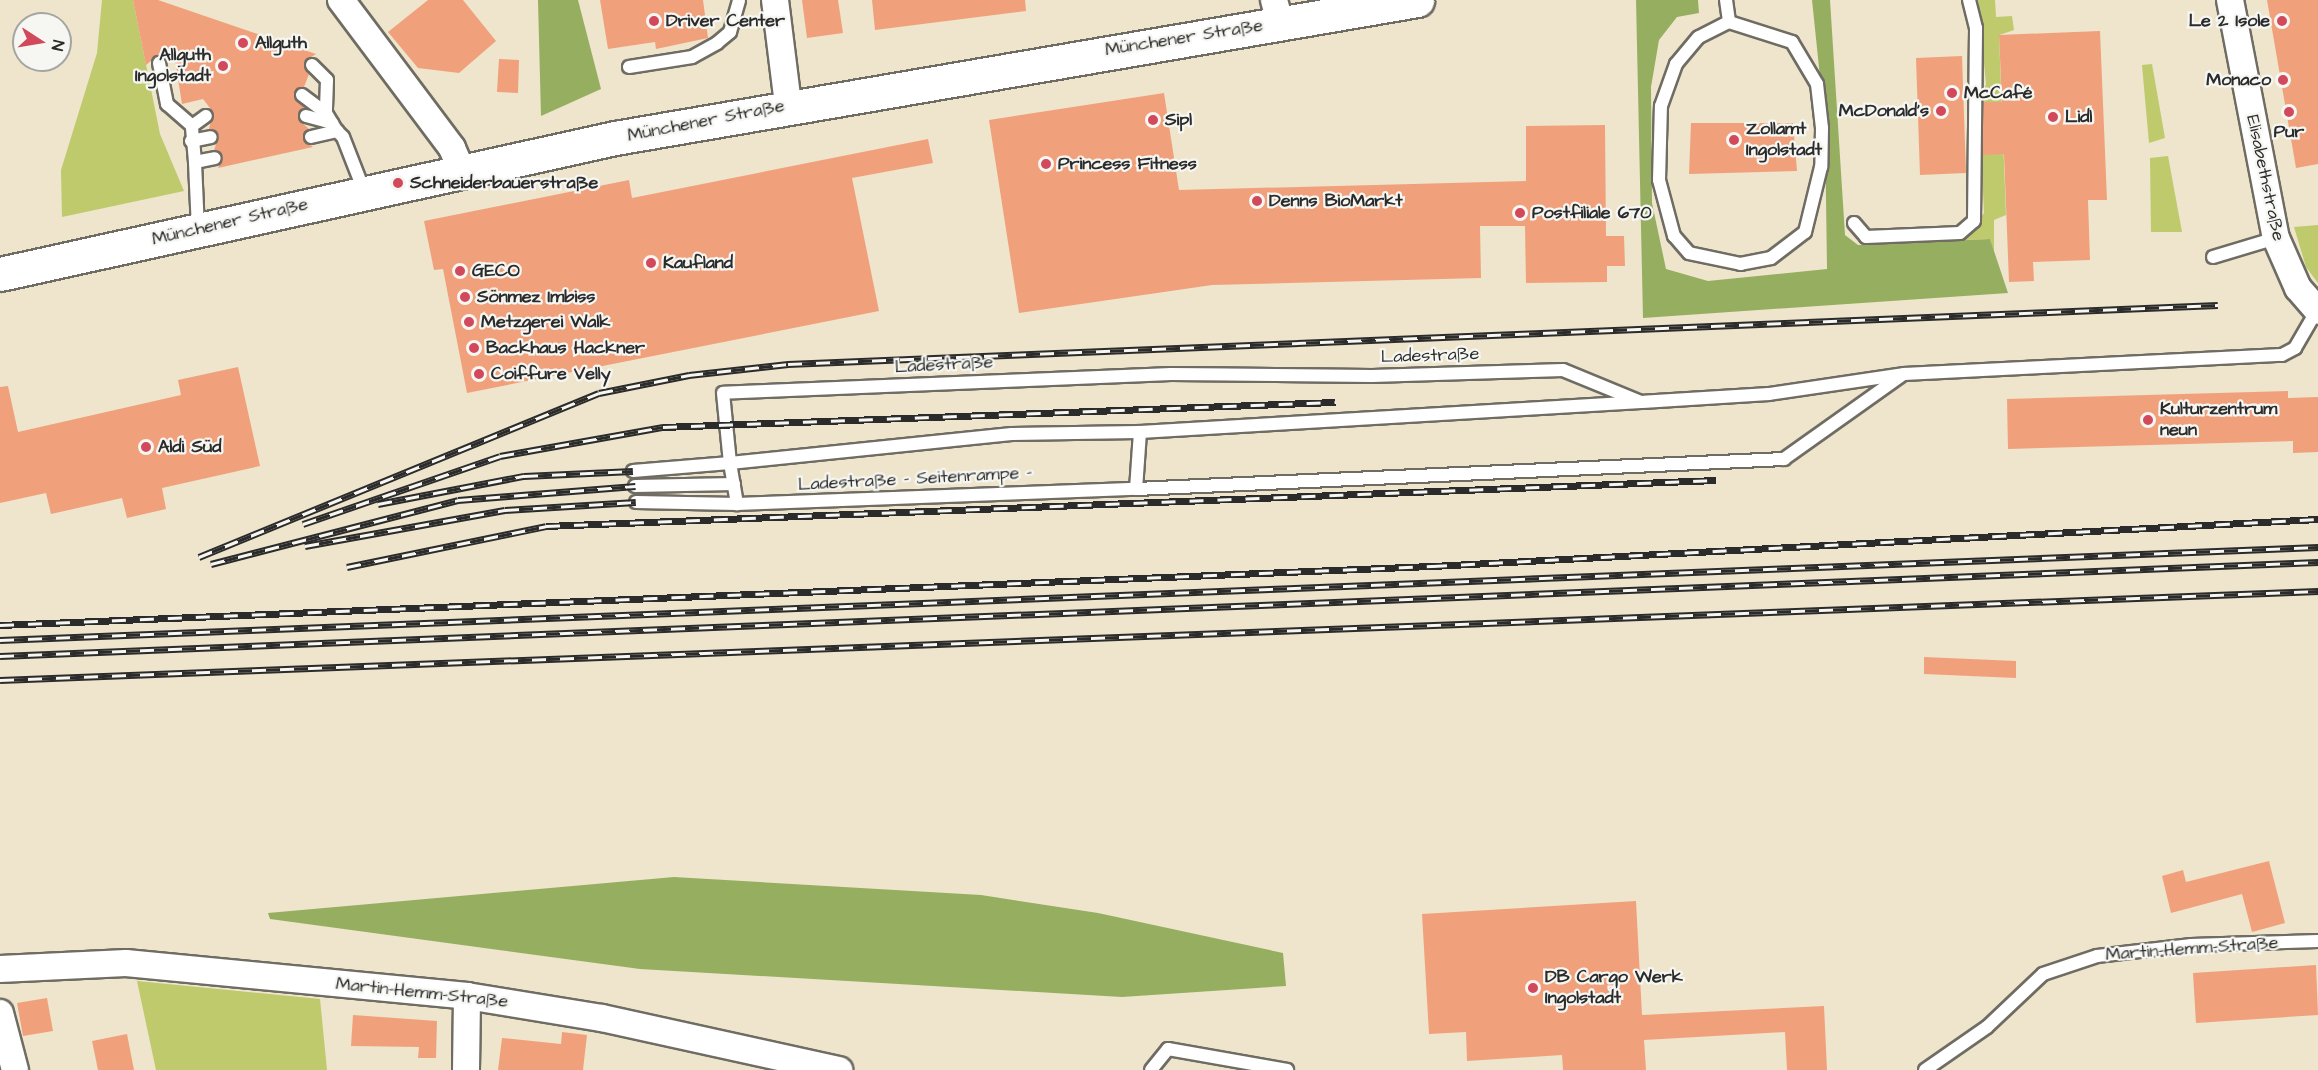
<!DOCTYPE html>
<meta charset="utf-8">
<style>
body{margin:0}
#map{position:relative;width:2318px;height:1070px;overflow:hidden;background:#eee5cc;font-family:"Architects Daughter",sans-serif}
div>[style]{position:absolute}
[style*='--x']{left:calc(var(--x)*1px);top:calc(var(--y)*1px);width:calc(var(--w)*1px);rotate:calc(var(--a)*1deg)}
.green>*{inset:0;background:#beca6c}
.forest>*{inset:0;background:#96ae60}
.building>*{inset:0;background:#f0a17c}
.roads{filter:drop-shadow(2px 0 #6f6c63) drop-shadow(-2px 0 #6f6c63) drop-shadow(0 2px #6f6c63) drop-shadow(0 -2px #6f6c63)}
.lane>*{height:12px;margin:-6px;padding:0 6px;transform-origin:6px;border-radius:6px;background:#fff}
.street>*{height:26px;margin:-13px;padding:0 13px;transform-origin:13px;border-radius:13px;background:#fff}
.primary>*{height:33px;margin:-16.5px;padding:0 16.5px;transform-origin:16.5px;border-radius:16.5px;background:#fff}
.rail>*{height:7px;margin-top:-3.5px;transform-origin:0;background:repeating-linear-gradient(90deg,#f6f6f2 0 14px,#2b2b2b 0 28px);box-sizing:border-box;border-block:2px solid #2b2b2b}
.dots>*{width:16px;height:16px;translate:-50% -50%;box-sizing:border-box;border:3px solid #f6f6f2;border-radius:50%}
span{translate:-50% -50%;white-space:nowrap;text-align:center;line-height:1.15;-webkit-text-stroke:4.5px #f6f6f2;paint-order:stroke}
.poi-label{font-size:18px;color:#2b2b2b;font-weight:700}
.left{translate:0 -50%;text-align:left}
.right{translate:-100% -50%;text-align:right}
.street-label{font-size:18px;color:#2b2b2b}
.north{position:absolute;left:12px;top:12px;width:60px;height:60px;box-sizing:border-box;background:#f6f6f2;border:2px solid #a5a5a2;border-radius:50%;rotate:102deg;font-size:16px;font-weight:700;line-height:24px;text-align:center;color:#2b2b2b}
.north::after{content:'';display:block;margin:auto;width:21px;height:27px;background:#d1495b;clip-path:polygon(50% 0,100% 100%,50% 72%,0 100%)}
</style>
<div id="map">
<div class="green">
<div style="clip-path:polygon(102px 0,133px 0,160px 134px,184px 191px,62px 217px,61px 170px,97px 53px)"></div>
<div style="clip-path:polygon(1978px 0,1995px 0,1996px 17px,2012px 16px,2014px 30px,1999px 35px,2006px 215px,1994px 220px,1994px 252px,1990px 239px,1965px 240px,1984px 213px,1979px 106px,1986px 84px)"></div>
<div style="clip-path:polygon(2152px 64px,2165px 138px,2149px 143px,2142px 65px)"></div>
<div style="clip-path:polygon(2168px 156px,2182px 232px,2151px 232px,2150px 158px)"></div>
<div style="clip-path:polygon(2318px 225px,2318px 283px,2306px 267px,2294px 227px)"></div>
<div style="clip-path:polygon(137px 981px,320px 999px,327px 1070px,156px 1070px)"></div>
</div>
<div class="forest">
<div style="clip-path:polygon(538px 0,578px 0,601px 89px,541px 116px)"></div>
<div style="clip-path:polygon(1636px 0,1698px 0,1699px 13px,1677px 17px,1659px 40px,1651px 87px,1652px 203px,1666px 269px,1708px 281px,1827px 269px,1825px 125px,1812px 0,1830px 0,1845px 235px,1858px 245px,1990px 239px,2008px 293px,1643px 318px)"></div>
<div style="clip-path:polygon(674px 877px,981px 895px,1098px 913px,1283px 953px,1286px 986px,1122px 997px,640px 969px,270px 919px,268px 913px)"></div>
</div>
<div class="building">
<div style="clip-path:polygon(133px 0,158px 0,316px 54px,304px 62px,309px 74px,304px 87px,294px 95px,305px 108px,298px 119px,309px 129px,303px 139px,313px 147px,218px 168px,223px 157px,214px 150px,219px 136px,209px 129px,213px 112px,203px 99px,182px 104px,175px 60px,158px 55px,146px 65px)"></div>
<div style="clip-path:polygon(428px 0,463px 0,496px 41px,459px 73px,418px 68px,388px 32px)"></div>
<div style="clip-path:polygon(600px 0,703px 0,708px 38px,656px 49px,655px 42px,608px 49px)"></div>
<div style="clip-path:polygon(802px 0,838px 0,843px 33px,807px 38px)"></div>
<div style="clip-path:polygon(872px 0,1025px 0,1026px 11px,875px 30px)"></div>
<div style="clip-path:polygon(2267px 0,2318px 0,2318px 164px,2296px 168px)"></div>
<div style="clip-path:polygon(2100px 31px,2107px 200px,2088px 200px,2090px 260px,2033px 262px,2034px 281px,2009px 282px,2004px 154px,1983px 155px,1983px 102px,2002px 102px,1999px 35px)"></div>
<div style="clip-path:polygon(1962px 56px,1966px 173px,1920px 175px,1916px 58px)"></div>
<div style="clip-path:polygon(499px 59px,519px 60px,518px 93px,497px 92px)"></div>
<div style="clip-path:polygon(1164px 93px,1179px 190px,1526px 181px,1526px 126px,1605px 125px,1606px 236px,1624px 236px,1625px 266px,1607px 266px,1607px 282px,1526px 283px,1525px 226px,1480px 226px,1481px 278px,1212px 285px,1019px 313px,989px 120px)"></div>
<div style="clip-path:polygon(1691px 123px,1793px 123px,1797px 171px,1689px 174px)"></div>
<div style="clip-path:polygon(928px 139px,933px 163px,852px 178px,879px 311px,467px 393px,443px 269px,434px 270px,424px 221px,629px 180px,632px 198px)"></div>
<div style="clip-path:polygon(238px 367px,260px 466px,162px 488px,166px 509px,127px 518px,122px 498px,51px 514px,46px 493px,0 503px,0 387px,8px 386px,18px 432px,181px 395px,178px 380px)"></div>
<div style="clip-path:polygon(2288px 391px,2288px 398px,2318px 397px,2318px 452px,2293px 453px,2293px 441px,2008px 449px,2007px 399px)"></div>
<div style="clip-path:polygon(1924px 657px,2016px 661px,2016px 678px,1924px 674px)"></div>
<div style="clip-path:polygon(2269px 861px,2285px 923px,2252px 932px,2242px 894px,2171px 913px,2162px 876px,2183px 870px,2186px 882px)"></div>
<div style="clip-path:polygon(1636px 901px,1642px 1015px,1824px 1006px,1827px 1070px,1787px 1070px,1785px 1032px,1644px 1040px,1646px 1070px,1563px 1070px,1562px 1055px,1467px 1061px,1466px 1032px,1429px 1034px,1422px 914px)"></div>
<div style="clip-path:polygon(2316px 965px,2318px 1015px,2196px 1023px,2193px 973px)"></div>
<div style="clip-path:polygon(47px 998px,53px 1031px,23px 1036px,17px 1003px)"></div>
<div style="clip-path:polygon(353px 1015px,437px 1021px,436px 1058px,418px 1058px,419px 1047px,351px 1046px)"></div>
<div style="clip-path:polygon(562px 1032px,587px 1035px,583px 1070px,498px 1070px,502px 1038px,561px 1044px)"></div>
<div style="clip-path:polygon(127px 1034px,134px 1070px,98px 1070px,92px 1041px)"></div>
</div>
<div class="roads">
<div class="lane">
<div style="--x:1726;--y:0;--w:22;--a:82"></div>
<div style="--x:1729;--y:22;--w:66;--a:17.6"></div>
<div style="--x:1792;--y:42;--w:49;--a:59.2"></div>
<div style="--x:1817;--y:84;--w:44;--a:83.5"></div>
<div style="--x:1822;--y:128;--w:39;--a:91"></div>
<div style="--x:1821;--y:167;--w:67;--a:103.8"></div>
<div style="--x:1805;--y:232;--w:43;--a:142.6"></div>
<div style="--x:1771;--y:258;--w:31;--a:169"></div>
<div style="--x:1741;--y:264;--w:53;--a:-168.1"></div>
<div style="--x:1689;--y:253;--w:23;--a:-131"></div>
<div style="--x:1674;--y:236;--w:58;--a:-105"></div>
<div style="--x:1659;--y:180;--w:74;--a:-88.5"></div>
<div style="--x:1661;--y:106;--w:45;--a:-70.3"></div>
<div style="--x:1676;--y:64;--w:35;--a:-50"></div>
<div style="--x:1699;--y:37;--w:34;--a:-27"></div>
<div style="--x:159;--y:63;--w:42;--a:79"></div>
<div style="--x:167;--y:104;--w:33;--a:41"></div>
<div style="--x:312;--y:65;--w:21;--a:45"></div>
<div style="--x:327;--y:80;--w:33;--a:92"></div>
<div style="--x:629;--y:67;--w:64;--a:-9"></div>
<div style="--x:692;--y:57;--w:29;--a:-29"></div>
<div style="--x:717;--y:43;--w:17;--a:-40"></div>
<div style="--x:730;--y:32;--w:33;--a:-74"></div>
<div style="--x:302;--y:95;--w:30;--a:37"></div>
<div style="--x:326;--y:113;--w:21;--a:59"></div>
<div style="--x:306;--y:116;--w:27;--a:15"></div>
<div style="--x:311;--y:137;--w:27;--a:-13"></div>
<div style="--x:337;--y:131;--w:8;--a:45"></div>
<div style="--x:343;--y:137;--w:58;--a:68.7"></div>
<div style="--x:191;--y:141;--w:20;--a:-11"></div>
<div style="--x:195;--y:162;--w:36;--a:-95"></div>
<div style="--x:192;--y:126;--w:17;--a:-36"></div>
<div style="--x:1854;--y:223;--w:18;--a:49"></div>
<div style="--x:1866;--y:237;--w:94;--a:-2.4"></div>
<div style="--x:1960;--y:233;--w:18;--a:-41"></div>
<div style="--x:1974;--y:221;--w:193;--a:-89.4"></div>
<div style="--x:1976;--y:28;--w:29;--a:-104"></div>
<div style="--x:198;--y:229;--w:67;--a:-92.6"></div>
<div style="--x:195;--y:162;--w:20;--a:-11"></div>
<div style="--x:2213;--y:257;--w:66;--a:-16.8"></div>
<div style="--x:1641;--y:402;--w:84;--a:-157.7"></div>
<div style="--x:1563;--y:370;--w:191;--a:178.2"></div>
<div style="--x:1372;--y:376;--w:201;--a:-179.4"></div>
<div style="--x:1171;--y:374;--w:448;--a:177.6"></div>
<div style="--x:723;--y:393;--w:70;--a:84.3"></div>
<div style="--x:730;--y:463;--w:283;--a:-5.9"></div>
<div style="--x:1012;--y:434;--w:128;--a:-0.9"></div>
<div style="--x:1140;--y:432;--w:502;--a:-3.43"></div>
<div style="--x:1641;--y:402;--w:128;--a:-3.6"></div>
<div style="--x:1769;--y:394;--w:136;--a:-8.4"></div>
<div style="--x:1904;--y:374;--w:378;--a:-2.9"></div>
<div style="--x:2282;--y:355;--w:15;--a:-28"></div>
<div style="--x:2295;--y:348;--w:44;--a:-59.9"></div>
<div style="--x:1140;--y:432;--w:57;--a:94"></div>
<div style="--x:1136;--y:489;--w:649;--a:-2.65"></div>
<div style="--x:1784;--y:459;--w:143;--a:-35.4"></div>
<div style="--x:633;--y:471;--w:97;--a:-4.7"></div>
<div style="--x:730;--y:463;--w:42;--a:80.3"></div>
<div style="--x:737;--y:504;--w:399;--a:-2.2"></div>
<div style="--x:635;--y:486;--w:99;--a:-1.2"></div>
<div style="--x:636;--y:502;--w:101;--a:1.1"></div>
<div style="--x:1151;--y:1070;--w:27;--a:-51"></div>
<div style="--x:1168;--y:1049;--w:121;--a:10"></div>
<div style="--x:1925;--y:1070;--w:75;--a:-34.7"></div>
<div style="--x:1987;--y:1027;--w:77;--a:-43.4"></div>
<div style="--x:2043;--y:974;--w:57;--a:-18.4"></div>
<div style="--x:2097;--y:956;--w:95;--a:-6.7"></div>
<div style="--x:2191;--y:945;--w:127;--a:-1.8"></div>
</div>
<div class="street">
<div style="--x:341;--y:0;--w:185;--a:53.1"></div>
<div style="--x:452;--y:148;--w:23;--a:67"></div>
<div style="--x:775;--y:0;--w:106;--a:82.9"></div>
<div style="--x:1274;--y:0;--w:24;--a:75"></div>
<div style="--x:2230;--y:0;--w:242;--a:79.1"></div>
<div style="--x:2276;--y:238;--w:55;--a:66.3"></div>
<div style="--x:2298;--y:288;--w:30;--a:49"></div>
<div style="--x:0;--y:969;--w:126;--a:-2.7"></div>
<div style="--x:126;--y:963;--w:343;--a:5.5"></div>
<div style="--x:467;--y:996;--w:137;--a:9.3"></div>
<div style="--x:602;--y:1018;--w:243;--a:12.4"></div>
<div style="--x:0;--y:1013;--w:59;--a:75.3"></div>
<div style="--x:466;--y:1070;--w:74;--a:-89.2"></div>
</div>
<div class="primary">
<div style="--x:0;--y:274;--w:630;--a:-12.47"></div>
<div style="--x:615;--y:138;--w:814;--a:-9.76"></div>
</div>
</div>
<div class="rail">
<div style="--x:378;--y:504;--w:149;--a:-10.9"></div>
<div style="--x:524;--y:476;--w:109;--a:-2.6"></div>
<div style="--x:303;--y:524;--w:208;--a:-19"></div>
<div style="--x:500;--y:456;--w:166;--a:-10.1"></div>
<div style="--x:663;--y:427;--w:673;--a:-2.13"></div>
<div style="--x:305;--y:546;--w:203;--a:-10.2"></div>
<div style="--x:505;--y:510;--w:131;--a:-3.5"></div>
<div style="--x:199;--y:557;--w:432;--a:-22.3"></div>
<div style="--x:599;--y:393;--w:92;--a:-11.3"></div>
<div style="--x:689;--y:375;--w:100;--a:-6.3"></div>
<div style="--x:788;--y:364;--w:1431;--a:-2.36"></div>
<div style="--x:211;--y:564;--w:255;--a:-14.5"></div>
<div style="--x:458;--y:500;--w:178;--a:-4.5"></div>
<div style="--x:347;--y:567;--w:203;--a:-11.6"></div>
<div style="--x:546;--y:526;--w:1171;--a:-2.25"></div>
<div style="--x:0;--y:625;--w:1434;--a:-2.36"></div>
<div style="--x:1433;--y:566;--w:886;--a:-3.04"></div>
<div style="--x:0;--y:640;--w:2320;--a:-2.3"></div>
<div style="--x:0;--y:656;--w:2320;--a:-2.32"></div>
<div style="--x:0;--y:680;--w:2320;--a:-2.2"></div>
</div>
<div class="dots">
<div style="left:654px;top:21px;background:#d1495b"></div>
<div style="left:2282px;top:21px;background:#d1495b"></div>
<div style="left:243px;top:43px;background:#d1495b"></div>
<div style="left:223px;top:66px;background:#d1495b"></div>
<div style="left:2283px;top:80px;background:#d1495b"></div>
<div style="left:1952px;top:93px;background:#d1495b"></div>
<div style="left:1941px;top:111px;background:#d1495b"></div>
<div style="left:2289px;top:112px;background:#d1495b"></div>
<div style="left:2053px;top:117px;background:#d1495b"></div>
<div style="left:1153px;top:120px;background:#d1495b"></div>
<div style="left:1734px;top:140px;background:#d1495b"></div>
<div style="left:1046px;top:164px;background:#d1495b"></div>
<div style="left:398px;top:183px;background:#d1495b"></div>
<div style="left:1257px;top:201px;background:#d1495b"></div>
<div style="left:1520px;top:213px;background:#d1495b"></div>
<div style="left:651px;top:263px;background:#d1495b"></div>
<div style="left:460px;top:271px;background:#d1495b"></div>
<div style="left:465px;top:297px;background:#d1495b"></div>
<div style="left:469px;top:322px;background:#d1495b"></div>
<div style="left:474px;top:348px;background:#d1495b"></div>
<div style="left:479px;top:374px;background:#d1495b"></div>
<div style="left:2148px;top:420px;background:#d1495b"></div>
<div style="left:146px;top:447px;background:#d1495b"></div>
<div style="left:1533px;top:988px;background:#d1495b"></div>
</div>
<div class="poi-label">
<span class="left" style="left:666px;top:21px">Driver Center</span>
<span class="right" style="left:2270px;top:21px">Le 2 Isole</span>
<span class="left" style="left:255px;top:43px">Allguth</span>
<span class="right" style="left:211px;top:66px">Allguth<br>Ingolstadt</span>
<span class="right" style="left:2271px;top:80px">Monaco</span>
<span class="left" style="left:1964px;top:93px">McCafé</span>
<span class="right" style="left:1929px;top:111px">McDonald's</span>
<span class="left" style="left:2065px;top:117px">Lidl</span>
<span class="left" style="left:1165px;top:120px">Sipl</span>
<span class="left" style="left:1746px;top:140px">Zollamt<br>Ingolstadt</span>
<span style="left:2289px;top:132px">Pur</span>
<span class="left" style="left:1058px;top:164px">Princess Fitness</span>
<span class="left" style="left:410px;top:183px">Schneiderbauerstraße</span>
<span class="left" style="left:1269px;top:201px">Denns BioMarkt</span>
<span class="left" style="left:1532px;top:213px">Postfiliale 670</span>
<span class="left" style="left:663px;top:263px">Kaufland</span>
<span class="left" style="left:472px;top:271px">GECO</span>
<span class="left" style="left:477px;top:297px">Sönmez Imbiss</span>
<span class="left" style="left:481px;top:322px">Metzgerei Walk</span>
<span class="left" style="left:486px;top:348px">Backhaus Hackner</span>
<span class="left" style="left:491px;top:374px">Coiffure Velly</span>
<span class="left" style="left:2160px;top:420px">Kulturzentrum<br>neun</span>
<span class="left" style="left:158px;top:447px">Aldi Süd</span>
<span class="left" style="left:1545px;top:988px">DB Cargo Werk<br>Ingolstadt</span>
</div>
<div class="street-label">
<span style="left:1184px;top:38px;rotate:-9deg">Münchener Straße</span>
<span style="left:706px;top:121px;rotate:-11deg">Münchener Straße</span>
<span style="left:2265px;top:178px;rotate:78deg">Elisabethstraße</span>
<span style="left:230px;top:222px;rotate:-13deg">Münchener Straße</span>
<span style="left:1430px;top:356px;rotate:-2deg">Ladestraße</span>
<span style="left:944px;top:365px;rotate:-3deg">Ladestraße</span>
<span style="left:915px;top:479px;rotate:-3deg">Ladestraße - Seitenrampe -</span>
<span style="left:2192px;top:949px;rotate:-4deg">Martin-Hemm-Straße</span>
<span style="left:422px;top:993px;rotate:6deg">Martin-Hemm-Straße</span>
</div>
<div class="north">N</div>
</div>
